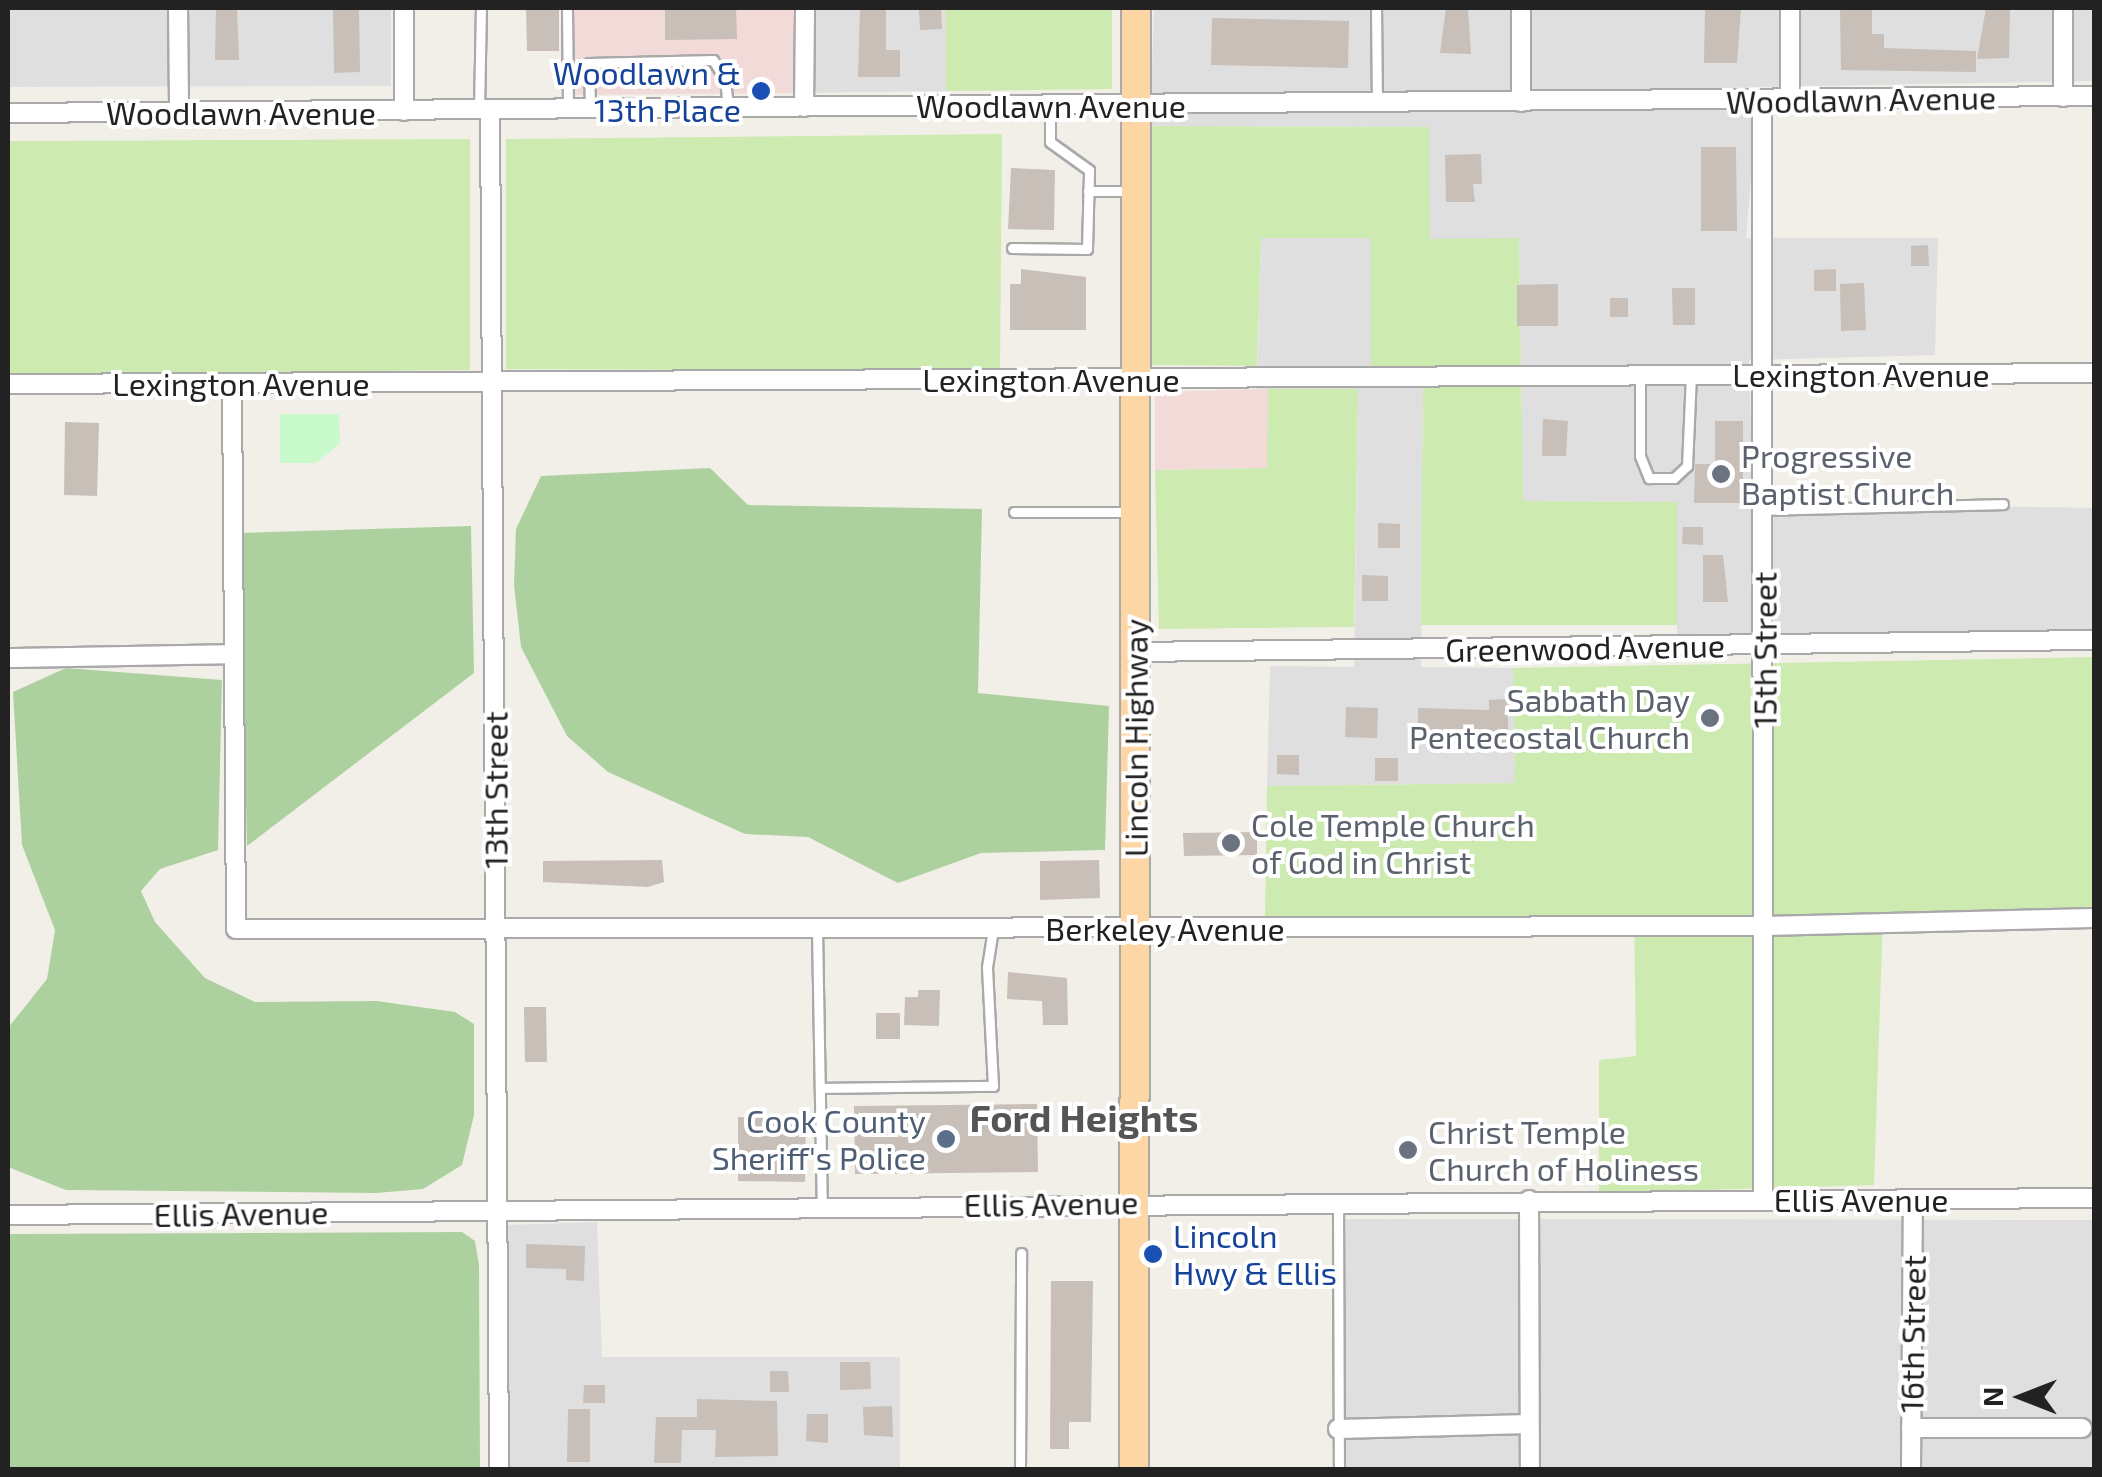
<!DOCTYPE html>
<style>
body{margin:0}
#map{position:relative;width:2102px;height:1477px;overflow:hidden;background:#f2efe9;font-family:"Exo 2",sans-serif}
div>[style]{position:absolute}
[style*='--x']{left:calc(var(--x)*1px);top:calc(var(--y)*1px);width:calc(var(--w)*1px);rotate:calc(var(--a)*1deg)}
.residential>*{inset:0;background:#e0dfdf}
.commercial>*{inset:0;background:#f2dad9}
.grass>*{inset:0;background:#cdebb0}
.forest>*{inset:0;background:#add19e}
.park>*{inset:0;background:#c8facc}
.building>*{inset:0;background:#c7bfb8}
.roads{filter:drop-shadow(2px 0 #a9a9a9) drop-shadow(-2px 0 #a9a9a9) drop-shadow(0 2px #a9a9a9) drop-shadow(0 -2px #a9a9a9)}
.lane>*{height:9px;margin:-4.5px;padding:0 4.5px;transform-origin:4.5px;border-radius:4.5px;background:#fff}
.street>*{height:18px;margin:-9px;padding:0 9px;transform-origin:9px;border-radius:9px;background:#fff}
.primary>*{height:28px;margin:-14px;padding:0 14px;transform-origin:14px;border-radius:14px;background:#fcd6a4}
.dots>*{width:28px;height:28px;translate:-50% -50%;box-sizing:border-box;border:5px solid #fff;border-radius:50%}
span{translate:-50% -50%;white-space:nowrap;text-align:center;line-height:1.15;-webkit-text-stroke:8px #fff;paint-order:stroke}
.transit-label{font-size:32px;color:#164399}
.right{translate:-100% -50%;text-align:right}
.left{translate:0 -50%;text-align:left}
.street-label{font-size:32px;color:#222}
.worship-label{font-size:32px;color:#5b616d}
.service-label{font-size:32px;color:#4e5e75}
.quarter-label{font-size:38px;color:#555;font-weight:700}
.frame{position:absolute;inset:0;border:10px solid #222;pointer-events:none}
.north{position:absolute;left:1972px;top:1347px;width:100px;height:100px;-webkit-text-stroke:8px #fff;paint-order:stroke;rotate:270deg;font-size:28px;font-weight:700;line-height:40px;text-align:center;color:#222}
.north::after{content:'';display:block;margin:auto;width:35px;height:45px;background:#222;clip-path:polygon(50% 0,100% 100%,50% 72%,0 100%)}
</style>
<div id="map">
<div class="residential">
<div style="clip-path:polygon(8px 8px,391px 8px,391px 86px,8px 87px)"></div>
<div style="clip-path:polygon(799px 8px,946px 8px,946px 91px,800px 93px)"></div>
<div style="clip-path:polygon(1154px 8px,2094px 8px,2094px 81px,1759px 87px,1746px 238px,1938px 238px,1935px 355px,1749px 360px,1753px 503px,2094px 508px,2094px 381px,2094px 631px,1677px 634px,1676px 502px,1523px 501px,1519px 239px,1429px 239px,1429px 127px,1150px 126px)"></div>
<div style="clip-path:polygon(1261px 238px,1371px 238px,1371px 386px,1423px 383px,1421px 667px,1513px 668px,1515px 783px,1267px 786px,1270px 666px,1354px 667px,1358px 389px,1257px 389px)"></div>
<div style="clip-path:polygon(1338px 1219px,2094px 1220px,2094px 1469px,1336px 1470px)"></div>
<div style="clip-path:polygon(597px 1222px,602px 1357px,900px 1357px,900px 1469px,508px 1469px,506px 1225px)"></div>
</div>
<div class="commercial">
<div style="clip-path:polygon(573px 8px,799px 8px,800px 93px,574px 95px)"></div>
<div style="clip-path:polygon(1268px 389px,1268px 468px,1155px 470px,1155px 392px)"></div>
</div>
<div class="grass">
<div style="clip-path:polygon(946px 8px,1112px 8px,1112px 89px,946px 91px)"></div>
<div style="clip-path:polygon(1150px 126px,1429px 127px,1430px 239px,1519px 238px,1523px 501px,1677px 502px,1677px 625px,1421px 625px,1423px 384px,1371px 386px,1371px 238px,1261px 238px,1257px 366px,1151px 365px)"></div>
<div style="clip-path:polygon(1002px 134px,1000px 371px,506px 369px,506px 139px)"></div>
<div style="clip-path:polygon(470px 139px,470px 370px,8px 375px,8px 141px)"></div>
<div style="clip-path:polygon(1268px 389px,1358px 389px,1354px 627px,1159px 629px,1155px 470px,1267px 468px)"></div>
<div style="clip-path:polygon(2094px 657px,2094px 909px,1883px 914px,1874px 1185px,1599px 1193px,1599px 1060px,1636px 1056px,1634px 916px,1265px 918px,1267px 786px,1515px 783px,1513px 668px)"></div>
</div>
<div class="forest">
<div style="clip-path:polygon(710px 468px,748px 505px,982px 509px,978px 693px,1109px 706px,1105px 850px,981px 853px,898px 883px,808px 837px,745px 834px,608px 772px,567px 736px,521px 647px,514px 585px,516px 529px,541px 476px)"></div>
<div style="clip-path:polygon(471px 526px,474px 673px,247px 846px,240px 533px)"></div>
<div style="clip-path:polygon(66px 668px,222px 680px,218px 850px,160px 869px,141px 891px,155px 922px,205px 978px,255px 1002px,377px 1001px,455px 1012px,474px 1024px,474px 1115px,462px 1165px,423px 1189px,376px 1193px,66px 1190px,8px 1167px,8px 1028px,47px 979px,55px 930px,22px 845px,13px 692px)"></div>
<div style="clip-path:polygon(462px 1232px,475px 1241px,479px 1265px,480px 1469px,8px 1469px,8px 1234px)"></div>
</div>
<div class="park">
<div style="clip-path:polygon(280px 414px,339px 414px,340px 444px,316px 463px,280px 463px)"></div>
</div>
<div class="building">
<div style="clip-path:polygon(216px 8px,237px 8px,239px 60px,215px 60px)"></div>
<div style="clip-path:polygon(333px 8px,359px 8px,360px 72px,334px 73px)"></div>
<div style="clip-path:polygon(526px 8px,559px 8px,559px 51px,527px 51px)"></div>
<div style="clip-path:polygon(665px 8px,736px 8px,737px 39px,665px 40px)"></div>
<div style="clip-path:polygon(860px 8px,886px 8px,886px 50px,900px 50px,900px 77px,858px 77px)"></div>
<div style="clip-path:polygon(941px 8px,942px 29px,920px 30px,919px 10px)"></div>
<div style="clip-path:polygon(1446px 8px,1468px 8px,1471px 54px,1440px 53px)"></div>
<div style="clip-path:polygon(1705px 8px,1741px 8px,1737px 63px,1704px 63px)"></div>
<div style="clip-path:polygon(1840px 8px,1872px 8px,1872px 34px,1884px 34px,1884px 48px,1976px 51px,1976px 72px,1841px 70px)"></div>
<div style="clip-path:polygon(1986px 8px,2010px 8px,2009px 58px,1977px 59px)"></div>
<div style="clip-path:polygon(1212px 18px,1349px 21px,1348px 68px,1211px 65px)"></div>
<div style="clip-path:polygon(1701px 147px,1736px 147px,1737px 231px,1701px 231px)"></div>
<div style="clip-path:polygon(1481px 154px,1482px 184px,1473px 184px,1475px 202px,1446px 202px,1445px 155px)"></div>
<div style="clip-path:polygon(1011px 168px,1055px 170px,1054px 230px,1008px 229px)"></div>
<div style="clip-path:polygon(1928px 245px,1929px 266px,1911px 266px,1911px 246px)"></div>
<div style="clip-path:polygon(1021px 269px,1086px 277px,1086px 330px,1010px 330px,1010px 284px,1021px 284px)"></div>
<div style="clip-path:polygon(1836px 269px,1836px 291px,1814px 291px,1814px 270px)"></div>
<div style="clip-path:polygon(1864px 283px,1866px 330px,1841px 331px,1840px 284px)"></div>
<div style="clip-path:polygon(1558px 284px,1558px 326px,1517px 326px,1517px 285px)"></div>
<div style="clip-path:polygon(1672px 288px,1695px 288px,1695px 325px,1673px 325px)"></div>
<div style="clip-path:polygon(1610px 298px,1628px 298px,1628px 317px,1610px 317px)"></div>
<div style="clip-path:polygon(1543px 419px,1568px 421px,1566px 456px,1542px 456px)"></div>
<div style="clip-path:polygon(1715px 421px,1743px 421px,1743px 503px,1694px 503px,1695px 464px,1715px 464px)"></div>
<div style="clip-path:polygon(65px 422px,99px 423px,97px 496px,64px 495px)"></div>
<div style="clip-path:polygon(1378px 523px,1400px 524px,1400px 548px,1378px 548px)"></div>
<div style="clip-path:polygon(1683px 527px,1703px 527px,1703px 545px,1682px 544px)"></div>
<div style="clip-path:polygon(1703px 555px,1723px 555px,1728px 602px,1703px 602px)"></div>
<div style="clip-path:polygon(1362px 575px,1388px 576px,1388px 601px,1362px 601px)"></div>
<div style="clip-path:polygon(1507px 699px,1509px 745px,1418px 739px,1418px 708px,1489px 710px,1489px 700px)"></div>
<div style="clip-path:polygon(1346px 707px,1378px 708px,1377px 738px,1345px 737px)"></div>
<div style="clip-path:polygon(1277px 755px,1299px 755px,1299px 775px,1277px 774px)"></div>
<div style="clip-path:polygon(1375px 758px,1398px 758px,1398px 781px,1375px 781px)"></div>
<div style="clip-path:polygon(1257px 832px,1257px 855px,1184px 856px,1183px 833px)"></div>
<div style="clip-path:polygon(662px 860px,664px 882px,648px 887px,543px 882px,543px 861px)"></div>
<div style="clip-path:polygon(1099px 860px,1100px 898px,1040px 900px,1040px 861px)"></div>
<div style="clip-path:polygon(1008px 972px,1067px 978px,1068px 1025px,1043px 1025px,1042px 1001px,1007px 999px)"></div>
<div style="clip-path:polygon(918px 990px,940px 990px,939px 1026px,904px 1025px,905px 997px,918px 997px)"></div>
<div style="clip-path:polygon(524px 1007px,546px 1007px,547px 1062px,525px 1062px)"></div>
<div style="clip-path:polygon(876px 1013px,900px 1013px,900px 1039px,876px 1039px)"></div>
<div style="clip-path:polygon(1037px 1104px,1038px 1172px,855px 1174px,854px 1106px)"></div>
<div style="clip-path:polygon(738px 1117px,806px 1118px,805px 1182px,738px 1181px)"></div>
<div style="clip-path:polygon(526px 1244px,585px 1246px,584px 1281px,566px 1280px,566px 1269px,526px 1268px)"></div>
<div style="clip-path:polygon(1051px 1281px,1093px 1281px,1091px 1422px,1069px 1422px,1069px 1449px,1050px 1449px)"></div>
<div style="clip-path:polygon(840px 1362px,870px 1362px,871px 1389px,840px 1390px)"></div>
<div style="clip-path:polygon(770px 1371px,788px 1371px,789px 1392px,770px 1392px)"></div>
<div style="clip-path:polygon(584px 1385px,605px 1385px,605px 1403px,583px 1403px)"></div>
<div style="clip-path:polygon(697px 1399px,777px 1401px,778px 1456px,715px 1457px,716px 1430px,682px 1430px,681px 1463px,654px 1463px,656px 1417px,697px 1417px)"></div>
<div style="clip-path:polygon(892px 1406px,893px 1437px,864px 1435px,863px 1407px)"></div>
<div style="clip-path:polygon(568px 1409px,590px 1409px,590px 1462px,567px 1462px)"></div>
<div style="clip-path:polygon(807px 1414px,828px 1414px,828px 1443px,806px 1441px)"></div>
</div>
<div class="roads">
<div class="lane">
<div style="--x:567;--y:8;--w:101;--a:89.4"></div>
<div style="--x:1376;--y:8;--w:95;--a:89.4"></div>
<div style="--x:590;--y:109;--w:46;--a:-91.2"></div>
<div style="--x:589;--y:63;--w:124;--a:-1.4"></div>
<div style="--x:713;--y:60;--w:22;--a:58"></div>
<div style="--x:725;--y:79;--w:29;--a:84"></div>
<div style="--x:479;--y:110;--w:102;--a:-88.9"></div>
<div style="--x:1088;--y:191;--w:43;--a:0"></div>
<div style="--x:1012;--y:248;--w:75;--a:0.8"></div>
<div style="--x:1087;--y:249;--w:79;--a:-88.5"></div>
<div style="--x:1089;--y:170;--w:48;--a:-144.3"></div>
<div style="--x:1050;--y:142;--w:37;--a:-90"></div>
<div style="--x:1640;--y:375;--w:81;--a:90"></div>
<div style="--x:1640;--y:456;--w:24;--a:68"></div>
<div style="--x:1649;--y:478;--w:25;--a:0"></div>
<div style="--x:1674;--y:478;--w:18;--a:-43"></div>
<div style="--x:1687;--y:466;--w:91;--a:-87.5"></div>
<div style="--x:1763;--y:510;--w:240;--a:-1.4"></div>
<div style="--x:1014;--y:512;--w:119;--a:0"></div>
<div style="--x:817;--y:929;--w:276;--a:89"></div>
<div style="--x:820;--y:1088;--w:173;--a:-0.7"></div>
<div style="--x:993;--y:1086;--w:119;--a:-92.9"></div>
<div style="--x:987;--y:967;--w:39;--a:-81"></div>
<div style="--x:1338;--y:1202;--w:268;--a:89.8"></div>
<div style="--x:1020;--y:1470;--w:217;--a:-89.7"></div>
</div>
<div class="street">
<div style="--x:178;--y:8;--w:104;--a:89.4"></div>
<div style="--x:1521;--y:8;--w:94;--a:90"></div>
<div style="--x:2063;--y:8;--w:89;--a:90"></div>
<div style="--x:1790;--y:98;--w:90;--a:-90"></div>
<div style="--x:1762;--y:100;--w:1100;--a:89.95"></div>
<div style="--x:804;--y:107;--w:99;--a:-89.4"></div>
<div style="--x:490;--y:110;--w:1360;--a:89.62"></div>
<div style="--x:404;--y:111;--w:103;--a:-90"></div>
<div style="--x:8;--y:113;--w:2086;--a:-0.47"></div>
<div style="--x:232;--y:383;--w:546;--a:89.58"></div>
<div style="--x:236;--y:929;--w:1528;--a:-0.11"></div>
<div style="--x:1764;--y:926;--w:330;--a:-1.4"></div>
<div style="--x:8;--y:384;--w:2086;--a:-0.3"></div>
<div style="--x:1135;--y:652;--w:959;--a:-0.72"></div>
<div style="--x:8;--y:658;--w:224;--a:-1"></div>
<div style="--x:1529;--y:1200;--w:270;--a:89.8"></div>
<div style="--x:8;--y:1215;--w:2086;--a:-0.47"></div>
<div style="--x:1911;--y:1428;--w:171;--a:0"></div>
<div style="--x:1338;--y:1429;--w:191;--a:-1.5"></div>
<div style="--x:1911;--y:1470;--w:271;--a:-89.6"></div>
</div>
<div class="primary">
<div style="--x:1134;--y:1470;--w:1462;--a:-89.92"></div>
</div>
</div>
<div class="dots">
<div style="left:761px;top:91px;background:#1a4fb4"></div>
<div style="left:1721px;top:474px;background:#6b7280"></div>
<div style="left:1710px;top:718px;background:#6b7280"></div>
<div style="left:1231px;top:843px;background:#6b7280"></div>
<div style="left:946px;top:1139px;background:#5c6f8a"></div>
<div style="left:1408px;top:1150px;background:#6b7280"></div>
<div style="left:1153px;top:1254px;background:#1a4fb4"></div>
</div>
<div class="transit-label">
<span class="right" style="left:741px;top:91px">Woodlawn &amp;<br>13th Place</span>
<span class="left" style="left:1173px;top:1254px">Lincoln<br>Hwy &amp; Ellis</span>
</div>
<div class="street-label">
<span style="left:1861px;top:99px;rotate:-1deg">Woodlawn Avenue</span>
<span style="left:1051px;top:105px">Woodlawn Avenue</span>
<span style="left:241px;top:112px">Woodlawn Avenue</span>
<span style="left:1861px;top:374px">Lexington Avenue</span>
<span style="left:1051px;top:379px">Lexington Avenue</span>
<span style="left:241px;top:383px">Lexington Avenue</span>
<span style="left:1585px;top:647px;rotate:-1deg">Greenwood Avenue</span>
<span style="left:1764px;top:650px;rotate:-90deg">15th Street</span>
<span style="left:1135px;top:738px;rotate:-90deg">Lincoln Highway</span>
<span style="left:495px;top:790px;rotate:-90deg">13th Street</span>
<span style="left:1165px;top:928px">Berkeley Avenue</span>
<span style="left:1861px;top:1199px">Ellis Avenue</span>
<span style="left:1051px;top:1203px;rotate:-1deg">Ellis Avenue</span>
<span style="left:241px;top:1213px;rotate:-1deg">Ellis Avenue</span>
<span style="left:1912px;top:1334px;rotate:-89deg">16th Street</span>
</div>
<div class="worship-label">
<span class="left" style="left:1741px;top:474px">Progressive<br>Baptist Church</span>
<span class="right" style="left:1690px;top:718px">Sabbath Day<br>Pentecostal Church</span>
<span class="left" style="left:1251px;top:843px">Cole Temple Church<br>of God in Christ</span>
<span class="left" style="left:1428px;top:1150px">Christ Temple<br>Church of Holiness</span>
</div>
<div class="service-label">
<span class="right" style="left:926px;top:1139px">Cook County<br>Sheriff's Police</span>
</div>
<div class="quarter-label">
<span style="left:1084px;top:1118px">Ford Heights</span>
</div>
<div class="frame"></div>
<div class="north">N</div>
</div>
